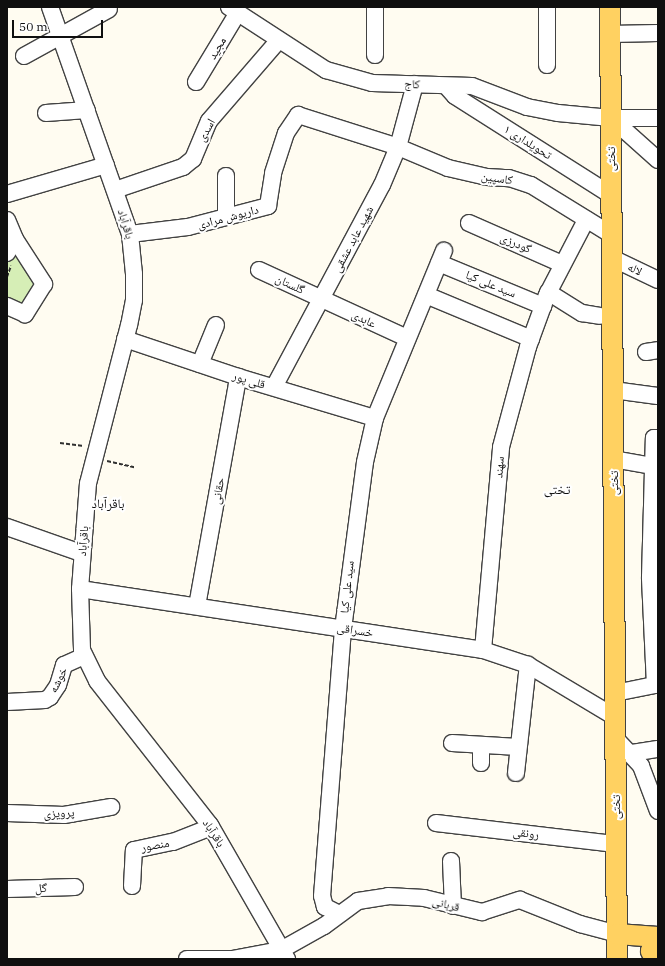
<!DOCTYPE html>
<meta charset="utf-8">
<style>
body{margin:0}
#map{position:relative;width:665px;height:966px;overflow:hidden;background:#fffcf1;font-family:"IBM Plex Serif","Noto Naskh Arabic",serif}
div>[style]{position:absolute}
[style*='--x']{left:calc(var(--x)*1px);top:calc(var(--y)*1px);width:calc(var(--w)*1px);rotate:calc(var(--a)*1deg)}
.green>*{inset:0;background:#d6eeb6}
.path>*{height:2px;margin-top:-1px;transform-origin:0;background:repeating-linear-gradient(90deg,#313131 0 4px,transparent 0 6px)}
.roads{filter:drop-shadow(1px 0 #424242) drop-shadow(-1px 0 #424242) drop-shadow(0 1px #424242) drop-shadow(0 -1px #424242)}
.minor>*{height:16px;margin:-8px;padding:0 8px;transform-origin:8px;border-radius:8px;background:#fff}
.major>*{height:20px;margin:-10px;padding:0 10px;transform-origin:10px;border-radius:10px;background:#ffd161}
span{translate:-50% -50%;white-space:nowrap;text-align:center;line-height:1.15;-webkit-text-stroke:4px #fff;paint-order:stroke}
.street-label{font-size:12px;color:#0f0f0f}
.neighbourhood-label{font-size:13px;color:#0f0f0f}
.frame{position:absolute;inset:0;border:8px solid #0f0f0f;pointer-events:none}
.scale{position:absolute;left:12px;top:20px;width:91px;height:18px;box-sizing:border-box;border:2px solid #0f0f0f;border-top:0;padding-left:5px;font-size:12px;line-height:14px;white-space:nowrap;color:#0f0f0f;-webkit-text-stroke:3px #fff;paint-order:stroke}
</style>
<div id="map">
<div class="green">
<div style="clip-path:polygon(7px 241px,38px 282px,25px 305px,7px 297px)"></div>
</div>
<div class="path">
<div style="--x:7;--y:277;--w:12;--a:-70"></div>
<div style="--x:60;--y:443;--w:24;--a:7"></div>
<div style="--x:107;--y:461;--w:28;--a:13"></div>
</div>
<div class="roads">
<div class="minor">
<div style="--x:50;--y:7;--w:241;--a:70.6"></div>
<div style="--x:130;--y:234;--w:40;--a:84.3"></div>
<div style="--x:134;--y:274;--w:26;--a:90"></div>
<div style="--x:134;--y:300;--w:25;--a:101"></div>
<div style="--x:129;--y:325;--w:163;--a:104.5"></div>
<div style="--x:88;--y:483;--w:106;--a:94.3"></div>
<div style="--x:80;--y:589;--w:61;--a:88.1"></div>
<div style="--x:82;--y:650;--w:34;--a:64"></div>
<div style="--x:97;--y:681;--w:183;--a:51.9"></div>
<div style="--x:210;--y:825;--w:155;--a:60.1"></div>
<div style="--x:229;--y:7;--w:116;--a:33"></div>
<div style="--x:326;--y:70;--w:48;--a:15.8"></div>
<div style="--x:372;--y:83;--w:100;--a:1.7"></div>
<div style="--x:472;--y:86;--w:59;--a:20.9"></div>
<div style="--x:527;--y:107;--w:32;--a:11"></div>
<div style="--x:558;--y:113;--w:53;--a:5.4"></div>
<div style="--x:611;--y:118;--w:47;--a:0"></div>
<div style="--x:375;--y:7;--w:48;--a:90"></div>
<div style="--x:547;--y:7;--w:58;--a:90"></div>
<div style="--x:610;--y:34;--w:48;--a:-1.2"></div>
<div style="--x:24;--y:56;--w:97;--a:-28.9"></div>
<div style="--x:196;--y:82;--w:79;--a:-58.9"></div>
<div style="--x:446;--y:86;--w:13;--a:48"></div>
<div style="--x:455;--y:96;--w:185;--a:32.4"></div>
<div style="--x:46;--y:113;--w:41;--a:-4.2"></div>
<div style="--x:611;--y:118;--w:63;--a:41.8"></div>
<div style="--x:226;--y:176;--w:41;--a:90"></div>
<div style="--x:115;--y:190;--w:72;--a:-18.7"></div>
<div style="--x:183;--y:167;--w:13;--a:-39"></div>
<div style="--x:193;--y:159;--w:41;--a:-67.2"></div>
<div style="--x:209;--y:121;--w:106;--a:-49.2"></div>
<div style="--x:7;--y:194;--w:103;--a:-16.3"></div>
<div style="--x:7;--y:220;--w:21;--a:67"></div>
<div style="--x:15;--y:239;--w:54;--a:57.2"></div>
<div style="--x:44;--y:284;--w:36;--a:122"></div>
<div style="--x:25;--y:314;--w:20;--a:-156"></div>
<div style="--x:469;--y:223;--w:102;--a:23.8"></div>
<div style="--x:130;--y:234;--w:58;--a:-6.9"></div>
<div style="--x:188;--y:227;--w:83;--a:-14.7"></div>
<div style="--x:268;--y:206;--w:33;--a:-81"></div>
<div style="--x:273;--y:173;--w:42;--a:-72"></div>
<div style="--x:286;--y:133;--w:22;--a:-56"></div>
<div style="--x:298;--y:115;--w:105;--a:17.7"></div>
<div style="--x:398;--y:147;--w:54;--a:22.8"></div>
<div style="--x:448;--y:168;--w:40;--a:13"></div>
<div style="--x:487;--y:177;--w:22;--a:3"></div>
<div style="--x:509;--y:178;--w:23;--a:18"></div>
<div style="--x:531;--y:185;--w:95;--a:31.7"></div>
<div style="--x:7;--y:253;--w:16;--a:-60"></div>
<div style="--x:612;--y:258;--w:51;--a:25.6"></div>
<div style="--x:439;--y:263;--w:113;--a:22.5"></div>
<div style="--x:259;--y:270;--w:163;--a:24.7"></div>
<div style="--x:548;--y:292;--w:40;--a:32"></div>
<div style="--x:582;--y:313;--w:18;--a:9"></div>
<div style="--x:426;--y:295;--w:114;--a:22.7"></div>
<div style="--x:125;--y:339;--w:119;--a:18.6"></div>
<div style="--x:238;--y:377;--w:143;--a:16.7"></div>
<div style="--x:646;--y:352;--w:12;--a:-9"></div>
<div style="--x:200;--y:364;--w:42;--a:-67.7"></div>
<div style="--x:274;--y:387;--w:229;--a:-61.9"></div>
<div style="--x:382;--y:185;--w:41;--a:-67.2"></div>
<div style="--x:398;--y:147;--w:65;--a:-74.9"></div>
<div style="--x:613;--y:390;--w:45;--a:7.6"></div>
<div style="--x:613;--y:459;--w:40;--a:10"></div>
<div style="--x:7;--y:527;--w:78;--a:19.4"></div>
<div style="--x:80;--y:589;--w:408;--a:8.6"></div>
<div style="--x:483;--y:650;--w:47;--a:18.4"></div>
<div style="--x:528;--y:665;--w:101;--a:30.9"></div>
<div style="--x:197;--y:606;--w:233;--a:-79.8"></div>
<div style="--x:483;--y:650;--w:204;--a:-84.9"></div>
<div style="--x:501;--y:447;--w:104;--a:-74.9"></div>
<div style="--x:528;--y:347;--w:55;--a:-69.9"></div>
<div style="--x:547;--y:295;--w:85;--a:-62.5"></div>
<div style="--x:615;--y:693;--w:41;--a:-11.3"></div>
<div style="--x:655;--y:685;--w:108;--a:-92.7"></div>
<div style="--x:650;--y:577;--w:139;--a:-88.4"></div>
<div style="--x:654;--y:438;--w:4;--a:0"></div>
<div style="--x:7;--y:702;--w:38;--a:-3"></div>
<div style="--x:45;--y:700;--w:6;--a:-31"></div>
<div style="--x:50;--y:697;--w:14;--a:-56"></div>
<div style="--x:58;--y:685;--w:21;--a:-73"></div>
<div style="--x:64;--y:665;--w:22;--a:-24"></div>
<div style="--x:616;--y:739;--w:37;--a:47"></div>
<div style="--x:641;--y:766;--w:48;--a:69.3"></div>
<div style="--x:452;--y:743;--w:66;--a:3.5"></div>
<div style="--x:632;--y:753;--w:26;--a:-9"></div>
<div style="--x:481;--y:763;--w:18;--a:-90"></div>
<div style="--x:516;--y:773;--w:109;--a:-83.7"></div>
<div style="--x:7;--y:813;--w:57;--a:2"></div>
<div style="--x:64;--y:815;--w:48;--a:-9.7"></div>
<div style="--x:436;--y:823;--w:181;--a:6.7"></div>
<div style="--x:451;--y:861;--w:45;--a:87.5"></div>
<div style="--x:132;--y:886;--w:36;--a:-87"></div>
<div style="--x:134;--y:850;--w:40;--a:-12"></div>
<div style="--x:173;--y:842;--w:41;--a:-21.5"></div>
<div style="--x:7;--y:889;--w:68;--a:-1.7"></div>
<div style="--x:339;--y:914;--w:16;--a:-153"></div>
<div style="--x:325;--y:907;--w:11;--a:-105"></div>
<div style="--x:322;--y:896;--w:268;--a:-85.5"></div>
<div style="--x:343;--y:629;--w:168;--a:-82.5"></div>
<div style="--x:365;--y:462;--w:45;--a:-77.2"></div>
<div style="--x:375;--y:418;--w:181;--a:-67.6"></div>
<div style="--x:187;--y:959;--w:45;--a:0"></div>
<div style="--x:232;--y:959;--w:50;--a:-10.4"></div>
<div style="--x:281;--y:950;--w:49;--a:-29.2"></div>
<div style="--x:324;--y:926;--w:42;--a:-36.3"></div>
<div style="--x:358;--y:901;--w:30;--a:-9"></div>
<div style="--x:388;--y:896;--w:36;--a:3"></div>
<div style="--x:424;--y:898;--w:60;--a:13.6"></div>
<div style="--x:482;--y:912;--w:40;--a:-18"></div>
<div style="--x:520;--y:900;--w:65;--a:21.8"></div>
<div style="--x:580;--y:924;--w:38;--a:15"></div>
</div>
<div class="major">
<div style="--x:610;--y:7;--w:952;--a:89.58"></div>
<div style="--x:617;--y:934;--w:41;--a:4.2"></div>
<div style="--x:655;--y:959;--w:9;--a:-117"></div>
<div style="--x:651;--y:951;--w:9;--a:-72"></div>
<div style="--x:654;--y:942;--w:4;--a:-27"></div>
</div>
</div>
<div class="street-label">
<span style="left:217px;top:48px;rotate:-59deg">مجید</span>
<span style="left:412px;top:84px;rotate:2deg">کاج</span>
<span style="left:206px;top:130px;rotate:-61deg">اسدی</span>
<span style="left:528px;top:142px;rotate:32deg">تحویلداری ۱</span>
<span style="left:611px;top:159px;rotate:-90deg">تختی</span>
<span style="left:497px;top:178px;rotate:8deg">کاسپین</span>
<span style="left:228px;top:217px;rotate:-15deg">داریوش مرادی</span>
<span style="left:126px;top:224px;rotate:73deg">باقرآباد</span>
<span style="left:353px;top:239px;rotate:-62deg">شهید عابد عشقی</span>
<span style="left:516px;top:243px;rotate:24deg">گودرزی</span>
<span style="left:635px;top:269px;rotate:26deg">لاله</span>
<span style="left:290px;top:284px;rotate:25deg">گلستان</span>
<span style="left:491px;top:284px;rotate:22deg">سید علی کیا</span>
<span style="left:364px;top:319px;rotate:25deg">عابدی</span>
<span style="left:249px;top:380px;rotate:17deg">قلی پور</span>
<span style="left:499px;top:467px;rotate:-85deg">سهند</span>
<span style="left:614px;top:483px;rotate:-90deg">تختی</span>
<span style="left:218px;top:491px;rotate:-80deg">حقانی</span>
<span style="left:83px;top:541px;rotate:-85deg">باقرآباد</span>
<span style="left:347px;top:587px;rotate:-84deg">سید علی کیا</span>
<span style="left:355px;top:630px;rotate:9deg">خسراقی</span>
<span style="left:58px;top:680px;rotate:-64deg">خوشه</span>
<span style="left:616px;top:807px;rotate:-90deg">تختی</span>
<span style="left:59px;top:813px;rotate:-3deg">پرویزی</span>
<span style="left:214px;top:833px;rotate:57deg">باقرآباد</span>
<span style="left:526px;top:833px;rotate:6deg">رونقی</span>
<span style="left:155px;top:845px;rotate:-10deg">منصور</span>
<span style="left:41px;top:888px;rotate:-2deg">گل</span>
<span style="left:446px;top:904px;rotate:15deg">قربانی</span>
</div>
<div class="neighbourhood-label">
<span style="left:557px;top:490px">تختی</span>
<span style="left:108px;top:504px">باقرآباد</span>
</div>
<div class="frame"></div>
<div class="scale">50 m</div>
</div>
